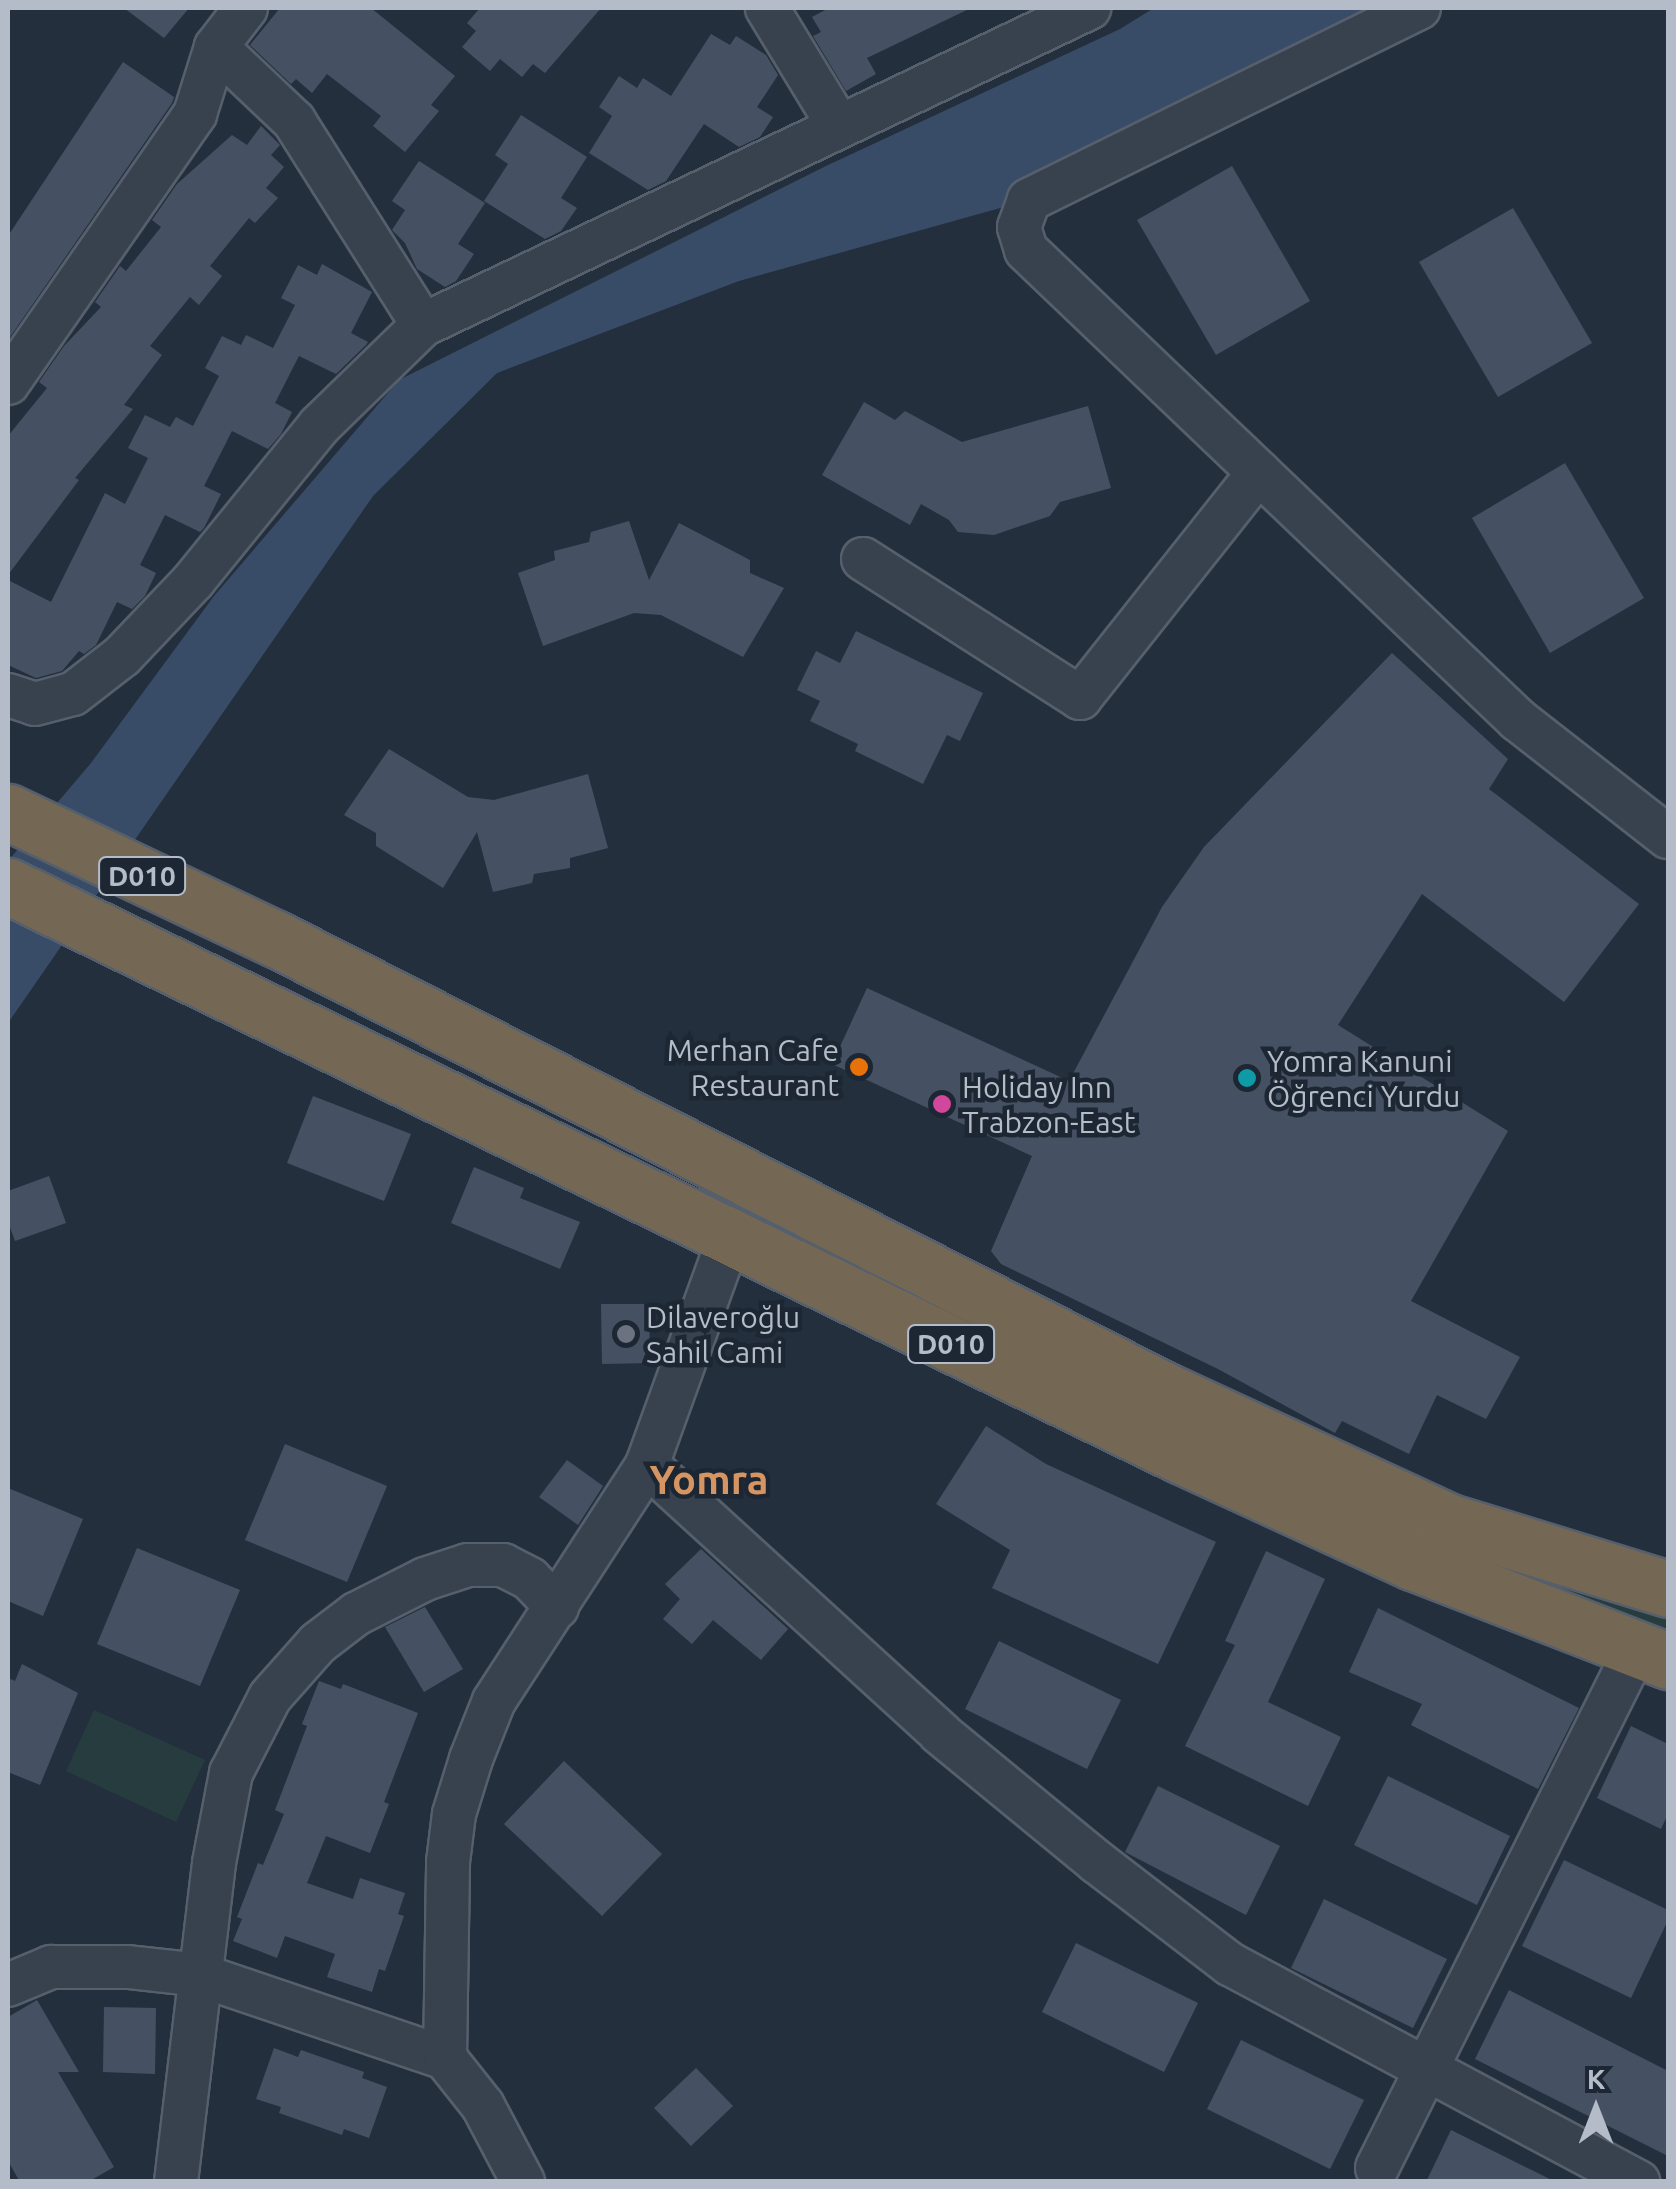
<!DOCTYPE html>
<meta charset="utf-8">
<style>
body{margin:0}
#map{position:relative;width:1676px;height:2189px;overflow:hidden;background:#242f3e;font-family:Ubuntu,sans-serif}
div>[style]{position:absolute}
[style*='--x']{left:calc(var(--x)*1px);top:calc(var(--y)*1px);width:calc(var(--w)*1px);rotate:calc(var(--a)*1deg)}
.green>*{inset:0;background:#263c3f}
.water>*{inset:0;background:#394c67}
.building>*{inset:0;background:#455162}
.roads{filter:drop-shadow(2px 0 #565f6c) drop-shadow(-2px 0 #565f6c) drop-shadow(0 2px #565f6c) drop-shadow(0 -2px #565f6c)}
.minor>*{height:42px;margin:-21px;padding:0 21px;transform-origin:21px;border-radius:21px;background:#38414e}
.highway>*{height:55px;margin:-27.5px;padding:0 27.5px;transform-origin:27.5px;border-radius:27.5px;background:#746855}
.dots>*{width:28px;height:28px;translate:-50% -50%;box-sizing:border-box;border:5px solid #1d2633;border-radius:50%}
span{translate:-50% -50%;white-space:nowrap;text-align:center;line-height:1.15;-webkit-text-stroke:9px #1d2633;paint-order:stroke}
.shield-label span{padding:2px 8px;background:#1d2633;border:2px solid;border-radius:8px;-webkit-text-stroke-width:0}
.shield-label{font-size:28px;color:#b4bcc9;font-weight:700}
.poi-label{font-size:30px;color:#b4bcc9}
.right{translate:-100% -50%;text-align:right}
.left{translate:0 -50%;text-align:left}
.district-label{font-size:40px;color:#d59563;font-weight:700}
.frame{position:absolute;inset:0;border:10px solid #b4bcc9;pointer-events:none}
.north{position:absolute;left:1546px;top:2059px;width:100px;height:100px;-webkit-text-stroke:8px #1d2633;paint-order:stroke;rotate:0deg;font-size:28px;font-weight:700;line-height:40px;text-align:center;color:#b4bcc9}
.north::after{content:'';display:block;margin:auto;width:35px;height:45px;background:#b4bcc9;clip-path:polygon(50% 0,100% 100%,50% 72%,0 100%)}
</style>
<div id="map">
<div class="green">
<div style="clip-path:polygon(1437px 1549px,1668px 1598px,1668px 1640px)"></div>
<div style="clip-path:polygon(94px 1710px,205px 1760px,176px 1822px,66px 1771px)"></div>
</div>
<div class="water">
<div style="clip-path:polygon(1154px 8px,1419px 8px,1029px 200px,739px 281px,497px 373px,373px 496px,8px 1023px,8px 861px,91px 763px,214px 596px,399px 380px,826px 166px,1120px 29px)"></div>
</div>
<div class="building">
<div style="clip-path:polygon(124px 8px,189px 8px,164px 38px)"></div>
<div style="clip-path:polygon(280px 8px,371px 8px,455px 76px,431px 105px,439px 111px,405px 152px,373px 126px,381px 116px,327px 74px,312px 93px,296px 79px,291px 84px,250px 45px)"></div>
<div style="clip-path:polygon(480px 8px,601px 8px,545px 73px,533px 64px,522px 77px,500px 59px,490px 71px,462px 47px,476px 31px,467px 23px)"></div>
<div style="clip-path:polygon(829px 8px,971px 8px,867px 58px,876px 74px,846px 91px,813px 36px,821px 32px,812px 17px)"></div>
<div style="clip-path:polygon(711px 34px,730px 45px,736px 36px,766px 55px,778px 75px,757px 107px,773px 117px,760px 137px,739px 147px,704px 124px,666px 181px,648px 190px,589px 153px,612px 116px,599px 107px,619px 76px,637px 88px,643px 78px,671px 96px)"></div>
<div style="clip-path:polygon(123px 62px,174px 97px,172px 103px,8px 340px,8px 236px)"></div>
<div style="clip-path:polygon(521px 115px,587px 157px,561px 198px,577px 208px,561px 231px,545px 239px,484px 201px,508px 164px,495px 155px)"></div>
<div style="clip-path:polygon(261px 126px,280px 145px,271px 155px,284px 167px,266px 188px,278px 198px,255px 223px,249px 218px,210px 266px,222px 276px,199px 305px,190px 297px,150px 346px,162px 355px,124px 405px,133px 409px,75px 478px,79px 480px,8px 575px,8px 436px,47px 388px,39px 382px,64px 346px,101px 307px,95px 302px,120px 266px,126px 271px,161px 227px,152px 220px,177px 184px,232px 135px,247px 145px)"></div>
<div style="clip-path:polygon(419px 161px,485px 203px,458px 244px,474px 254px,456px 281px,445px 287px,417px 269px,405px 243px,392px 230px,405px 210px,392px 201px)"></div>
<div style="clip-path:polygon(1232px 166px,1310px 301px,1216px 355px,1137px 220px)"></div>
<div style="clip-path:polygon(1513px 208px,1592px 343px,1498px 397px,1419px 262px)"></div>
<div style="clip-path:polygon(322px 264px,372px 292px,351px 333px,368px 342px,366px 345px,336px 374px,299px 356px,275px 403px,292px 412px,281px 434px,268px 449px,232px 431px,204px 486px,221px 494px,204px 528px,200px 532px,165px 515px,140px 565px,156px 573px,145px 596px,132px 609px,117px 602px,96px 645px,84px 654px,79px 651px,62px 671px,36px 678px,8px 665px,8px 580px,51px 602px,105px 493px,125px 504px,148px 458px,128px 448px,145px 415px,170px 427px,176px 417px,193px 426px,219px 376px,205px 368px,222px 336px,241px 345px,246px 335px,273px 348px,295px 305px,281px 298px,298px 265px,317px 275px)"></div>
<div style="clip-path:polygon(864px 402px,895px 420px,905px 411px,962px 442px,1088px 406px,1111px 488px,1060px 502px,1050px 516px,994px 535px,958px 532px,949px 520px,921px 504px,910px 525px,822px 475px)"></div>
<div style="clip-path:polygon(1565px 463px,1644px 598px,1550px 653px,1472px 518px)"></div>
<div style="clip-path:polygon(629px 521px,649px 580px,679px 523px,750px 560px,750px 573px,784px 588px,743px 657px,661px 615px,634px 613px,543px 646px,518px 573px,555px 560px,554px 551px,589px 542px,591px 532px)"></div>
<div style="clip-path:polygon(856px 631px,983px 693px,960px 741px,947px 735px,923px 784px,855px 751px,858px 744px,810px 721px,820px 701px,797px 690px,816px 651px,840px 663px)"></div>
<div style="clip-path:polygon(1392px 653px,1508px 759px,1489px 789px,1639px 904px,1564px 1002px,1422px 894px,1338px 1025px,1508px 1131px,1411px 1301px,1520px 1357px,1486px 1419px,1437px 1395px,1409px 1454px,1342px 1421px,1335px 1433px,1218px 1369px,1001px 1264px,991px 1251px,1032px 1156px,832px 1064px,867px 988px,1069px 1081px,1162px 907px,1204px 847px)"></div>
<div style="clip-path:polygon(389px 749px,468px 797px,494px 800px,588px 774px,608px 848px,570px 858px,570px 868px,534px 874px,532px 883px,493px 892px,477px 832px,443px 888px,376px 846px,376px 833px,344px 815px)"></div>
<div style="clip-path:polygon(313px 1096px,411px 1134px,384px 1201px,287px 1163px)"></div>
<div style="clip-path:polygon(474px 1167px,524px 1188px,520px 1198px,580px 1222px,560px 1269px,451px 1223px)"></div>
<div style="clip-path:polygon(49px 1176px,66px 1223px,15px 1241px,8px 1222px,8px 1191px)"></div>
<div style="clip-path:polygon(601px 1304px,649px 1304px,650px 1363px,602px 1364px)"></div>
<div style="clip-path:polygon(986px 1426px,1046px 1464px,1216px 1542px,1158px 1664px,992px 1588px,1010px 1550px,936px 1504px)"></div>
<div style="clip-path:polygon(285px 1444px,387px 1486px,347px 1582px,245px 1540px)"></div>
<div style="clip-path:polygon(567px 1460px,603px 1486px,578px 1525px,539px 1497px)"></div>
<div style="clip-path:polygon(8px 1488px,83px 1519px,43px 1616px,8px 1601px)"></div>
<div style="clip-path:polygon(137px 1548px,240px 1590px,200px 1686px,97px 1644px)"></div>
<div style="clip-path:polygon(701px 1549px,788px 1629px,761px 1660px,713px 1620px,692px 1644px,663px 1619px,680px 1599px,665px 1584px)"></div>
<div style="clip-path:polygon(1266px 1551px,1325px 1579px,1268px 1702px,1341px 1737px,1308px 1806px,1185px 1746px,1235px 1645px,1225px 1641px)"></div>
<div style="clip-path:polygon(425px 1607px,463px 1669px,424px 1692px,385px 1627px)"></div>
<div style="clip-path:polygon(1378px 1608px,1579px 1708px,1538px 1789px,1411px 1725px,1422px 1704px,1349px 1672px)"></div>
<div style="clip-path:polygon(999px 1641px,1121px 1700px,1087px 1769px,965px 1709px)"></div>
<div style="clip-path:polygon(22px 1664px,78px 1693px,40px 1785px,8px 1772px,8px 1678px,15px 1681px)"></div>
<div style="clip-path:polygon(319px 1681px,341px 1689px,343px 1684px,418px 1713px,384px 1802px,389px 1804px,370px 1853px,326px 1836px,307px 1883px,353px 1899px,360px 1878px,405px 1893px,398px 1914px,404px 1916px,385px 1971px,379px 1969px,372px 1992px,327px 1977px,335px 1954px,285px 1936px,277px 1958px,233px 1941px,242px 1919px,237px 1917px,258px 1863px,263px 1865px,284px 1814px,275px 1810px,307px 1726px,302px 1724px)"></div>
<div style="clip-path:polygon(1631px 1726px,1668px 1744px,1668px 1814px,1661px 1829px,1597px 1798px)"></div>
<div style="clip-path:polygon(564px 1761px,662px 1854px,602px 1916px,504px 1824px)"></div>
<div style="clip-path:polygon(1388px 1776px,1510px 1836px,1477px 1905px,1354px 1845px)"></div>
<div style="clip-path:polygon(1158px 1786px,1280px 1846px,1246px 1915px,1125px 1852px)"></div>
<div style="clip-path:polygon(1564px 1860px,1668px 1910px,1668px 1920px,1631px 1998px,1522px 1946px)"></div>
<div style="clip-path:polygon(1324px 1899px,1447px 1959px,1413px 2028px,1291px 1968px)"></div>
<div style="clip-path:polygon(1076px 1943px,1198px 2003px,1164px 2072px,1042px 2012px)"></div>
<div style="clip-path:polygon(1509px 1990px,1668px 2071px,1668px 2156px,1475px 2059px)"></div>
<div style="clip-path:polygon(37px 2000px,79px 2072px,58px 2072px,114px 2167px,88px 2182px,20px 2182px,8px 2161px,8px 2017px)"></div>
<div style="clip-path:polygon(104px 2007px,156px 2008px,155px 2074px,103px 2072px)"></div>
<div style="clip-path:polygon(1241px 2040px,1364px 2100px,1330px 2169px,1207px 2109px)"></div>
<div style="clip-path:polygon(274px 2048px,298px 2057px,301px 2050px,364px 2072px,362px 2078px,387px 2087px,369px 2138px,344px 2129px,342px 2135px,279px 2113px,281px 2107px,256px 2099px)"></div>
<div style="clip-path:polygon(696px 2068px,733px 2106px,691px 2146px,654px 2108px)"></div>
<div style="clip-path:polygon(1451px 2130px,1556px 2182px,1426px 2182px)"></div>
</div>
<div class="roads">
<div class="minor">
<div style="--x:767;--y:8;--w:137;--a:58.7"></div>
<div style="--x:1419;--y:8;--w:435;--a:153.8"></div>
<div style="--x:1029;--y:200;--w:29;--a:110"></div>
<div style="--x:1019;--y:227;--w:24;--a:73"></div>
<div style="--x:1026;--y:250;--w:680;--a:43.69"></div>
<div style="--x:1518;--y:720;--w:190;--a:38"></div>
<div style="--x:216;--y:47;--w:108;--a:43.5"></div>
<div style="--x:294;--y:121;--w:241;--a:57.7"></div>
<div style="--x:8;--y:383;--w:328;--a:-55.2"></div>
<div style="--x:195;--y:114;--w:70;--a:-72.6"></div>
<div style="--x:216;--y:47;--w:49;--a:-52.4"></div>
<div style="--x:863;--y:559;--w:258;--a:32.6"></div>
<div style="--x:1080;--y:698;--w:288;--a:-51.6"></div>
<div style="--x:8;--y:695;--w:28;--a:18"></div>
<div style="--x:35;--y:704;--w:39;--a:-15"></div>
<div style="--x:73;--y:694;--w:62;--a:-37.8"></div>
<div style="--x:122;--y:656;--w:105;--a:-46.5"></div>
<div style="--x:194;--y:580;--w:198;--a:-50.9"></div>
<div style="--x:319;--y:426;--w:145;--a:-44.2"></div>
<div style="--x:423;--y:325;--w:738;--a:-25.45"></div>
<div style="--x:647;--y:1465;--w:397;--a:42.4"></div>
<div style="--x:940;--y:1733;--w:203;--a:39.4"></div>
<div style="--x:1097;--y:1862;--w:168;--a:37.5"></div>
<div style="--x:1230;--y:1964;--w:463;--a:28.1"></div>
<div style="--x:8;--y:1985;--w:47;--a:-22.7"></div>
<div style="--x:51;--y:1967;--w:77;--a:0"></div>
<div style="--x:128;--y:1967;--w:72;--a:6.3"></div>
<div style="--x:200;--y:1975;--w:259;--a:18.7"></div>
<div style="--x:445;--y:2058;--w:196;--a:-89.1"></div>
<div style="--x:448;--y:1862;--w:48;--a:-82.9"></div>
<div style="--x:454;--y:1814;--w:58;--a:-72.8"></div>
<div style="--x:471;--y:1759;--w:62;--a:-68.4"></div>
<div style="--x:494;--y:1701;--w:281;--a:-57"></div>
<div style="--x:647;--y:1465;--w:244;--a:-70.1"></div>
<div style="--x:445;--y:2058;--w:61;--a:51.6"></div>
<div style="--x:483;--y:2106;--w:86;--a:62.2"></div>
<div style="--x:1377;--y:2168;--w:580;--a:-63.48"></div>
<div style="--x:176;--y:2182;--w:321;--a:-83.2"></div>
<div style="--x:214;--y:1863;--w:92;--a:-79.3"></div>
<div style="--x:231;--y:1773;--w:85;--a:-62.8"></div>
<div style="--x:270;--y:1697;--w:72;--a:-48.4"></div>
<div style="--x:318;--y:1643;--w:48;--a:-37.3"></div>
<div style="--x:356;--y:1614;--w:77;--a:-26.9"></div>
<div style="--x:425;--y:1579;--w:45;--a:-18"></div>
<div style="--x:468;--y:1565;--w:35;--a:0"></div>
<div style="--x:503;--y:1565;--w:30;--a:27"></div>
<div style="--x:530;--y:1579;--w:39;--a:46"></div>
</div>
<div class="highway">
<div style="--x:8;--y:812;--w:297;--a:25.4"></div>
<div style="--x:276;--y:939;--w:996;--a:26.93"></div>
<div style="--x:1164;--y:1390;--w:312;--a:24.8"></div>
<div style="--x:1447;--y:1521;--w:231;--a:17.1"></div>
<div style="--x:8;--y:886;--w:1303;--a:25.9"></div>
<div style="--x:1180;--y:1455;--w:256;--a:24.7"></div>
<div style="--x:1413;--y:1562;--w:274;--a:21.2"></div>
</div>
</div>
<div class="dots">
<div style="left:859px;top:1067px;background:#e8710a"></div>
<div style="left:1247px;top:1078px;background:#0f9aa8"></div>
<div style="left:942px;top:1104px;background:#d1479c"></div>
<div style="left:626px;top:1334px;background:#6b7280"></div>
</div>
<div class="shield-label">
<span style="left:142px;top:876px">D010</span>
<span style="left:951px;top:1344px">D010</span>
</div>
<div class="poi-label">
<span class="right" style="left:839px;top:1067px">Merhan Cafe<br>Restaurant</span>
<span class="left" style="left:1267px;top:1078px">Yomra Kanuni<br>Öğrenci Yurdu</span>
<span class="left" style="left:962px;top:1104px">Holiday Inn<br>Trabzon-East</span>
<span class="left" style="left:646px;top:1334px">Dilaveroğlu<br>Sahil Cami</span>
</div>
<div class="district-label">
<span style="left:709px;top:1480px">Yomra</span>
</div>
<div class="frame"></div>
<div class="north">K</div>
</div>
